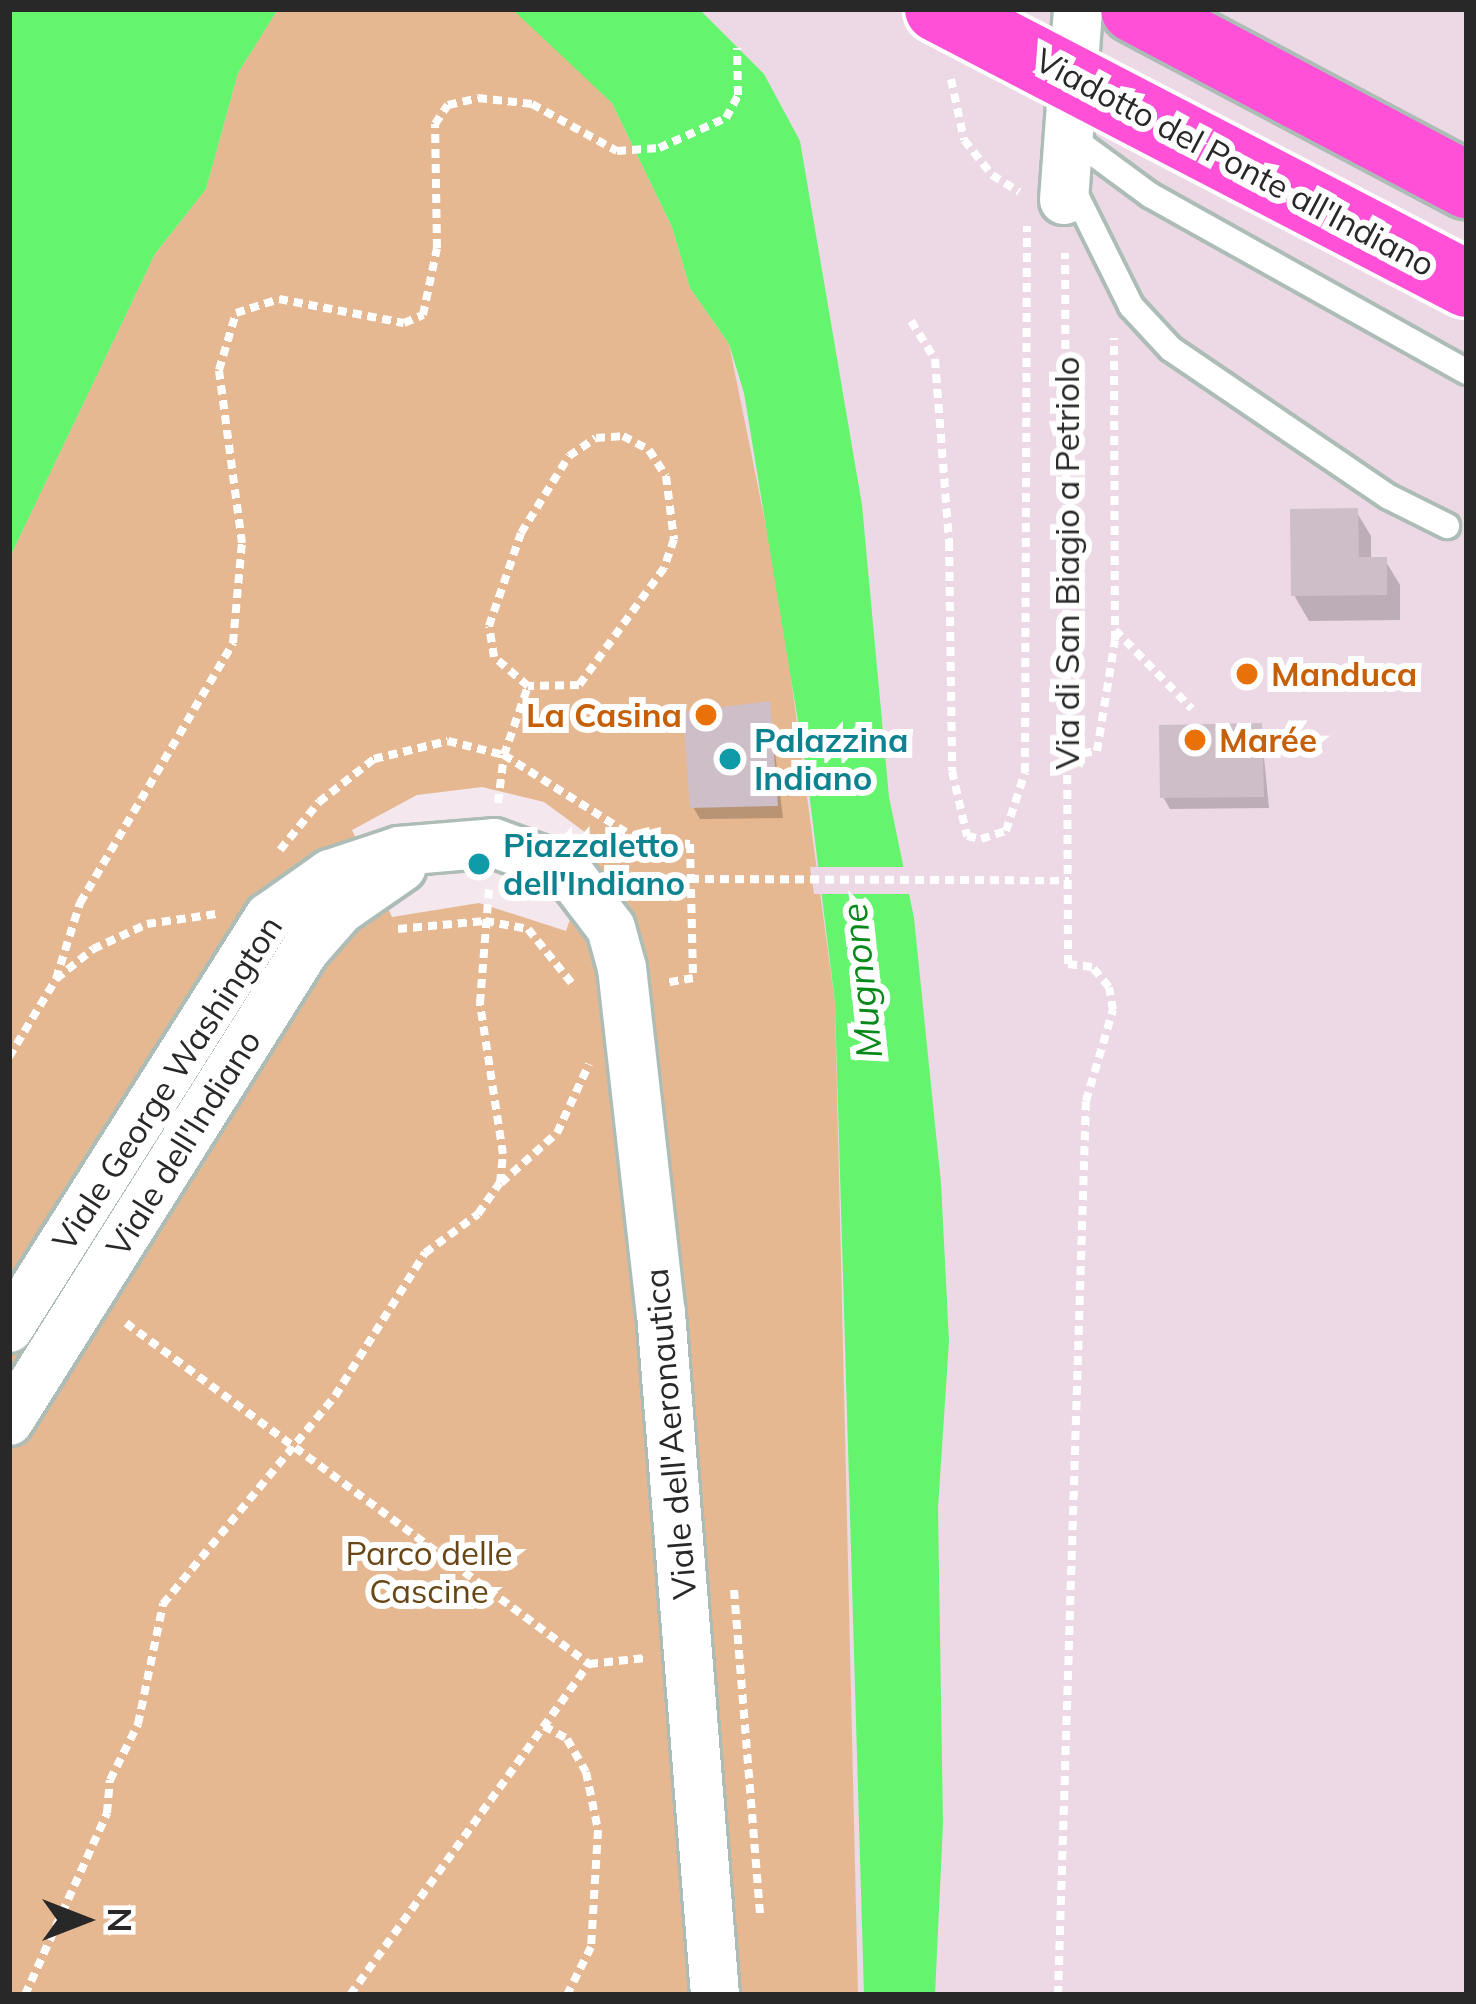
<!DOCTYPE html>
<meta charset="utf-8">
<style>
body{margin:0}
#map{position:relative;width:1476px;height:2004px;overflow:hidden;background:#ecd9e5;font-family:Mulish,sans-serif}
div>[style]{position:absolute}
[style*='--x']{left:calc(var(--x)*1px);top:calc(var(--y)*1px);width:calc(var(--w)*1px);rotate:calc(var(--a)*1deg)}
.green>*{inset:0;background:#e6b891}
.plaza>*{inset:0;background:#f4e7ee}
.water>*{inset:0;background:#65f46e}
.pier>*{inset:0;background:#ecd9e5}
.shadow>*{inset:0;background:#0003}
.building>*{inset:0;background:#cdbec7}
.path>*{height:8px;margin-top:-4px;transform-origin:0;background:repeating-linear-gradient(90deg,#fff 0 9px,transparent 0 15px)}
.roads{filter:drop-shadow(3px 0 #adbdb6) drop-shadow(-3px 0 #adbdb6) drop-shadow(0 3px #adbdb6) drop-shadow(0 -3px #adbdb6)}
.lane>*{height:24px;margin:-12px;padding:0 12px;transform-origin:12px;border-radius:12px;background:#fff}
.street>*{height:48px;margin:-24px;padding:0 24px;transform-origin:24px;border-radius:24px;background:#fff}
.highway>*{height:66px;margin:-33px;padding:0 33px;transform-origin:33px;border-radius:33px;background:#ff50d7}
.bridges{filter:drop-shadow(3px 0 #fff) drop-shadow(-3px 0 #fff) drop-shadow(0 3px #fff) drop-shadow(0 -3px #fff)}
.highway-bridge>*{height:66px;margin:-33px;padding:0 33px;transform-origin:33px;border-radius:33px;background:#ff50d7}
.dots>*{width:33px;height:33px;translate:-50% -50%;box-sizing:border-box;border:6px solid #fff;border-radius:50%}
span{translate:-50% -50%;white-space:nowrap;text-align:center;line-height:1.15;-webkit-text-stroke:12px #fff;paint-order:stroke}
.street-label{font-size:33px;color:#282828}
.food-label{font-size:33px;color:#c56008;font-weight:700}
.left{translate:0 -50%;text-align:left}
.right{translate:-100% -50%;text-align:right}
.culture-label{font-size:33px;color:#0d838f;font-weight:700}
.park-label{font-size:33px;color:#684616}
.water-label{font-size:36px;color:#08891a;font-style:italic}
.frame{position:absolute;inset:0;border:12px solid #282828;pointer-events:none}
.north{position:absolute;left:24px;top:1860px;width:120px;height:120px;-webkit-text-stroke:9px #fff;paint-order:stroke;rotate:90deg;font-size:33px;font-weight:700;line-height:48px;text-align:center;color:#282828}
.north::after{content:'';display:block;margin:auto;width:42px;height:54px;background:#282828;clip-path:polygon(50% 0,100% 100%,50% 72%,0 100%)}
</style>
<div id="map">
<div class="green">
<div style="clip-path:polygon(278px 9px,511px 9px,527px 19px,612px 103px,672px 227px,690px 288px,729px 344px,779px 590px,835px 1003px,858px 1995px,9px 1995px,9px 559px,155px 254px,206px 189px,238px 73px)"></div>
</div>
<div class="plaza">
<div style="clip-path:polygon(482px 787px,544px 802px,597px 841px,566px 931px,479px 903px,392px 917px,352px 830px,417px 795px)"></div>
</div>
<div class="water">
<div style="clip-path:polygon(9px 9px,278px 9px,238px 73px,206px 189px,155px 254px,9px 559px)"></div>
<div style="clip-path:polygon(512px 9px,699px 9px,764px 74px,800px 141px,862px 505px,889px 797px,914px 918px,941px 1183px,949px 1341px,938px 1508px,943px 1824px,935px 1995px,864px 1995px,835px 1003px,807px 776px,744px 393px,729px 344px,690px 288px,672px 227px,612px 103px)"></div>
</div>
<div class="pier">
<div style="clip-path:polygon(810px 867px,909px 867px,915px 894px,814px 894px)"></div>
</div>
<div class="shadow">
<div style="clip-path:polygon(1356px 511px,1371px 536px,1371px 560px,1385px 560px,1400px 585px,1400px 620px,1309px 621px,1294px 595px)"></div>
<div style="clip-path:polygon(769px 704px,783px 818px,700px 819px,693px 807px)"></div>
<div style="clip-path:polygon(1261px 726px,1269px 808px,1170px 809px,1163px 797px)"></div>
</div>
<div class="building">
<div style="clip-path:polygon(1358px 508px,1359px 557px,1387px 557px,1387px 595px,1291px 596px,1290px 509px)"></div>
<div style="clip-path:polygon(770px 701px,778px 806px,690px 808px,683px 712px)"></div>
<div style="clip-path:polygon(1262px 723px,1264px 797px,1160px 798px,1159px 725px)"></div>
</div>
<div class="path">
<div style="--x:951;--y:79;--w:62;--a:78"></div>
<div style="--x:964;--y:140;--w:45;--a:51.3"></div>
<div style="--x:992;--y:175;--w:32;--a:32"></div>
<div style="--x:911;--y:321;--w:45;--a:57.7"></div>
<div style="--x:935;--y:359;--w:184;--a:85.6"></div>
<div style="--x:949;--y:542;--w:229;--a:89.2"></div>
<div style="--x:952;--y:771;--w:67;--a:77"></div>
<div style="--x:967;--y:836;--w:14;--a:12"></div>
<div style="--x:981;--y:839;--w:26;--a:-18"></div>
<div style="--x:1006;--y:831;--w:62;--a:-72.1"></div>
<div style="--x:1025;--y:772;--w:546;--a:-89.79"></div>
<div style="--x:623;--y:436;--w:30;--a:28"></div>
<div style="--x:649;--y:450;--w:31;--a:57"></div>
<div style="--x:666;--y:476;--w:64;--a:82.8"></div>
<div style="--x:674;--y:539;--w:31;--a:109"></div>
<div style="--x:664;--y:568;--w:145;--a:126"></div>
<div style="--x:579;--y:685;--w:51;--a:178.9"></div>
<div style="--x:528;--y:686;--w:45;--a:-139.5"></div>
<div style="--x:494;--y:657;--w:31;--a:-99"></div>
<div style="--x:489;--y:626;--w:98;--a:-71"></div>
<div style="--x:521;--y:533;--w:91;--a:-58.1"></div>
<div style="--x:569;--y:456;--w:32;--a:-34"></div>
<div style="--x:596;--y:438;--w:27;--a:-4"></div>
<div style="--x:1115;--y:630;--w:110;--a:45.7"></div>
<div style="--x:1068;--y:756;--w:29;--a:-10"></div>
<div style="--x:1097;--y:751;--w:112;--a:-80.8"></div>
<div style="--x:1115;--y:640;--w:302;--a:-90.2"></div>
<div style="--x:498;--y:803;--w:48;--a:-82.9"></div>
<div style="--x:504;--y:755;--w:73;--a:-70.8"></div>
<div style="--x:280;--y:850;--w:62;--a:-50.9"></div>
<div style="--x:319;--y:802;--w:70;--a:-38"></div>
<div style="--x:374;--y:759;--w:76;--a:-13.7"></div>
<div style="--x:448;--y:741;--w:58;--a:14"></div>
<div style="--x:504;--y:755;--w:161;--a:32.3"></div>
<div style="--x:640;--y:841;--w:50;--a:3.4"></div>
<div style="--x:690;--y:844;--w:134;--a:88.7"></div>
<div style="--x:693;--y:978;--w:28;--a:170"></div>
<div style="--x:690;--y:879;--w:379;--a:0.2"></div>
<div style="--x:398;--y:929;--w:87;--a:-5.3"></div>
<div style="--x:485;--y:921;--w:44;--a:10.5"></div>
<div style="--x:528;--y:929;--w:73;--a:51.1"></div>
<div style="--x:56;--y:979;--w:80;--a:-72.5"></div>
<div style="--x:80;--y:903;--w:302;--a:-59.5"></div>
<div style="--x:233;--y:643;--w:100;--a:-84.9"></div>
<div style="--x:242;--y:543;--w:175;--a:-97.6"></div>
<div style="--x:219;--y:370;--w:59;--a:-73.4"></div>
<div style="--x:236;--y:313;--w:45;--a:-18"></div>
<div style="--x:279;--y:299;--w:127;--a:10.9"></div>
<div style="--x:404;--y:323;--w:21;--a:-23"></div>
<div style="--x:423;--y:315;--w:68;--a:-78.2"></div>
<div style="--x:437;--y:248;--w:124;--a:-90.9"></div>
<div style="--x:435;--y:124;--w:23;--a:-56"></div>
<div style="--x:448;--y:105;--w:31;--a:-13"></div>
<div style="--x:478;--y:98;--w:54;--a:6.3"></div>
<div style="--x:532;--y:104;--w:97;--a:28.9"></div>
<div style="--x:617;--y:151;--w:42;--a:-4.1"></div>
<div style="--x:659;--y:148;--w:73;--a:-24.1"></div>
<div style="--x:726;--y:118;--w:26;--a:-62"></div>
<div style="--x:738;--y:95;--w:47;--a:-91.2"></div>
<div style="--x:9;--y:1057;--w:91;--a:-58.9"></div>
<div style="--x:56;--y:979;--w:48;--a:-39"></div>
<div style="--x:93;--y:949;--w:60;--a:-24.8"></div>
<div style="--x:147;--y:924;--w:70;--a:-8.2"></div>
<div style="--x:501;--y:1183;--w:75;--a:-41.8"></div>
<div style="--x:557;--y:1133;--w:76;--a:-65.1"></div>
<div style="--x:126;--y:1323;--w:575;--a:36.37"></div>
<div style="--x:589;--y:1664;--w:57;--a:-6"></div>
<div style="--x:734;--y:1590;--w:327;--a:85.4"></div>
<div style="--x:544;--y:1726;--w:26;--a:29"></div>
<div style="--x:567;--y:1739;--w:38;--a:60"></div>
<div style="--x:586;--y:1772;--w:59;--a:78.3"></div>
<div style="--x:598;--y:1830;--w:117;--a:93.4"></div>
<div style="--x:591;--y:1947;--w:54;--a:116.6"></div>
<div style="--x:25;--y:1995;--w:200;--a:-65.7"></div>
<div style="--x:107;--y:1813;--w:33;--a:-85"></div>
<div style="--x:110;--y:1780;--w:63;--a:-63.4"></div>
<div style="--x:138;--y:1724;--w:123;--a:-78.2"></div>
<div style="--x:163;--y:1604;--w:270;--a:-50.4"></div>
<div style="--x:335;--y:1396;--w:169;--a:-57.8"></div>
<div style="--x:425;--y:1253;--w:66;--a:-36.3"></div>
<div style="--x:478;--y:1214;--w:38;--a:-55"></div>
<div style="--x:500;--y:1183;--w:29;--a:-84"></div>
<div style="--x:503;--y:1154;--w:153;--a:-98.7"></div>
<div style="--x:480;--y:1003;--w:114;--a:-85.5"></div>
<div style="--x:350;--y:1995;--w:408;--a:-54.2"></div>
<div style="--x:1058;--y:1995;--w:894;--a:-88.21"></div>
<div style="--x:1086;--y:1101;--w:95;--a:-73.5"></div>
<div style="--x:1113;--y:1010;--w:23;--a:-100"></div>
<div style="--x:1109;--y:987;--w:26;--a:-130"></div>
<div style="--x:1092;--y:967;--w:24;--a:-173"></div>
<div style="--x:1068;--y:964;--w:711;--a:-90.24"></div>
</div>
<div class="roads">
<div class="lane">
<div style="--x:1067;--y:134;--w:103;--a:36.3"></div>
<div style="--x:1150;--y:195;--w:363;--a:29.2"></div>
<div style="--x:1072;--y:187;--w:133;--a:63.6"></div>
<div style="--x:1131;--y:306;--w:59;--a:47.1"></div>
<div style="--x:1171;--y:349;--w:263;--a:34.2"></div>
<div style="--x:1389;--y:497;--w:65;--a:26.6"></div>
</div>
<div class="street">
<div style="--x:1064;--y:200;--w:192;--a:-85.8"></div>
<div style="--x:9;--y:1328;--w:486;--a:-57.7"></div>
<div style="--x:269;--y:917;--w:75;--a:-35.2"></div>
<div style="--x:330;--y:874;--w:73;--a:-18.4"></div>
<div style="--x:399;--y:851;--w:95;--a:-4.8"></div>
<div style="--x:494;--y:843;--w:77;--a:19.9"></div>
<div style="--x:566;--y:869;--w:74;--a:52.7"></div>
<div style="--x:611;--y:928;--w:41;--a:74.6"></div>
<div style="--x:622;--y:968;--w:347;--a:83.6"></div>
<div style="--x:661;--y:1313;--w:684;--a:85.47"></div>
<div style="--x:9;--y:1421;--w:556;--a:-57.85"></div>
<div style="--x:305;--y:950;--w:53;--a:-48.8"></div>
<div style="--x:340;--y:910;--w:75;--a:-34.7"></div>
</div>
<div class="highway">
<div style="--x:1134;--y:9;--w:377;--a:27.9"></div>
</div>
</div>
<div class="bridges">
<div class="highway-bridge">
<div style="--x:938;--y:9;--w:596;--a:27.47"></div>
</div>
</div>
<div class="dots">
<div style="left:1247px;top:674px;background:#e8710a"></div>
<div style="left:706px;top:715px;background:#e8710a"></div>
<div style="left:1195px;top:740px;background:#e8710a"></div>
<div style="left:730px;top:759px;background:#0f9aa8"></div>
<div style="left:479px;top:864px;background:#0f9aa8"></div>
</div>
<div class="street-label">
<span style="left:1235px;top:162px;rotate:28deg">Viadotto del Ponte all'Indiano</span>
<span style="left:1067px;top:563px;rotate:-90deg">Via di San Biagio a Petriolo</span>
<span style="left:167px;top:1083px;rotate:-57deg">Viale George Washington</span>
<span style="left:183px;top:1143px;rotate:-58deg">Viale dell'Indiano</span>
<span style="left:670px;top:1434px;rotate:-95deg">Viale dell'Aeronautica</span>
</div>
<div class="food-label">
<span class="left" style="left:1271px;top:674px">Manduca</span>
<span class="right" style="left:682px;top:715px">La Casina</span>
<span class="left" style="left:1219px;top:740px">Marée</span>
</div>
<div class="culture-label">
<span class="left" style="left:754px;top:759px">Palazzina<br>Indiano</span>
<span class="left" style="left:503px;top:864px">Piazzaletto<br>dell'Indiano</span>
</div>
<div class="park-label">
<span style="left:429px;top:1572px">Parco delle<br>Cascine</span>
</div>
<div class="water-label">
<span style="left:861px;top:981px;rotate:-96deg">Mugnone</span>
</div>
<div class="frame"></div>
<div class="north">N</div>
</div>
